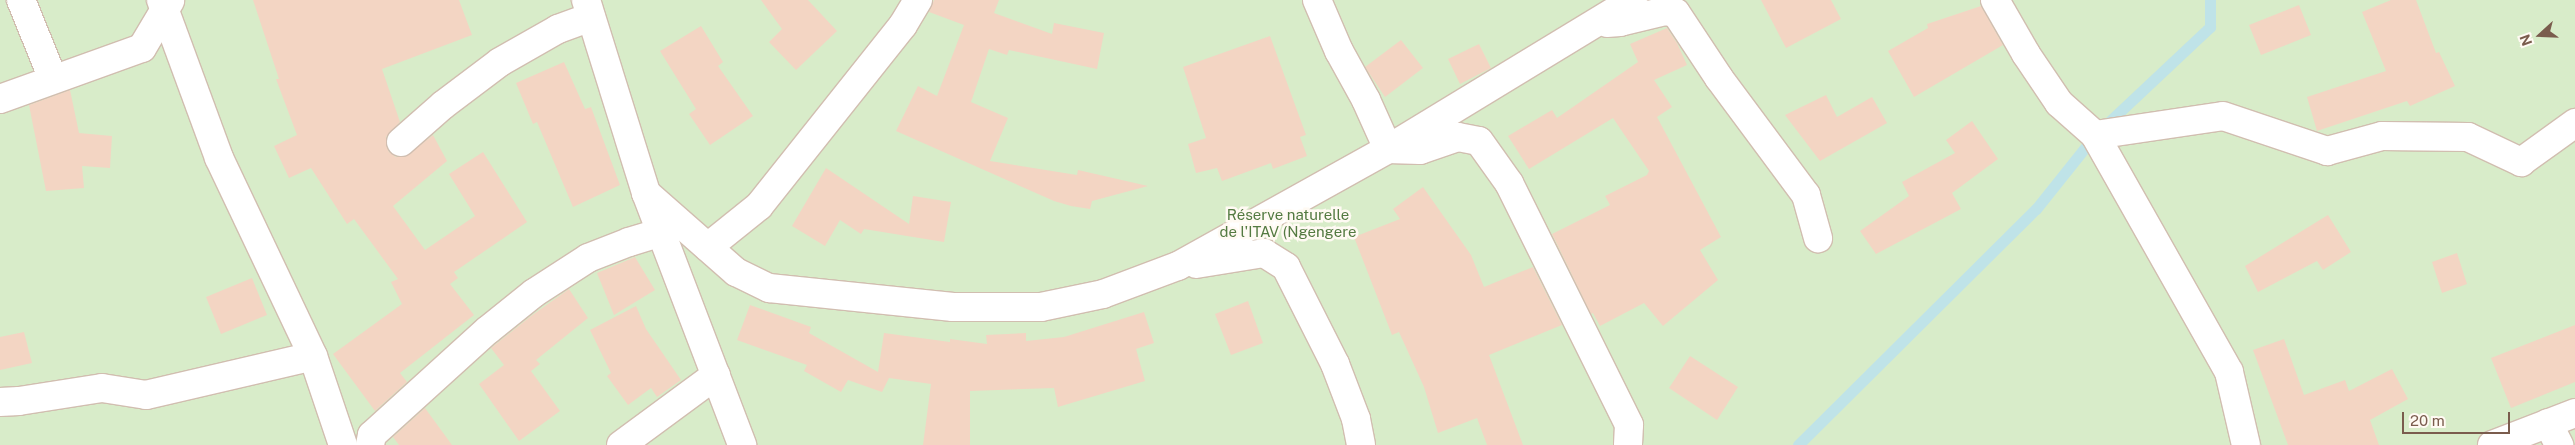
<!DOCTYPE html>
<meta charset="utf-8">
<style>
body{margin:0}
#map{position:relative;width:2575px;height:445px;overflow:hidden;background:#fdf6ec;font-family:"Public Sans",sans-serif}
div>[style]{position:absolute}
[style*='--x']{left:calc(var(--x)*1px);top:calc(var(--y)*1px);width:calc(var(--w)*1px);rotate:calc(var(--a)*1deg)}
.green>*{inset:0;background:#d8ecc9}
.stream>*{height:11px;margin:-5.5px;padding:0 5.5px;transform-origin:5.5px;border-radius:5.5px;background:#bfe3e8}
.building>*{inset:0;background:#f3d5c3}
.roads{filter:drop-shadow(1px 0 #d1beb0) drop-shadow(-1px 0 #d1beb0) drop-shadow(0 1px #d1beb0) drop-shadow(0 -1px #d1beb0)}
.street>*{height:28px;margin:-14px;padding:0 14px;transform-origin:14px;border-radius:14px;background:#fff}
span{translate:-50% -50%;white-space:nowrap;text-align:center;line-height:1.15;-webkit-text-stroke:5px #fffaf3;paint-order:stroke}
.park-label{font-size:15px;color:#537a41}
.north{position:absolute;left:2515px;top:10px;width:50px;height:50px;-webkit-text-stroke:4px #fffaf3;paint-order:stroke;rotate:250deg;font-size:14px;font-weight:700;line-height:20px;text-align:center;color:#7a5c4d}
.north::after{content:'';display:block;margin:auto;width:18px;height:22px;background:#7a5c4d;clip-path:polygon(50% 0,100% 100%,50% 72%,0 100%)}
.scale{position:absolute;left:2402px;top:412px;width:108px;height:22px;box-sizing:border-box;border:2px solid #7a5c4d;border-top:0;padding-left:6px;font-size:15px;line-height:18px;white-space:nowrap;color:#7a5c4d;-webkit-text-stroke:4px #fffaf3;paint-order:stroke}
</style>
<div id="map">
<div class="green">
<div style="clip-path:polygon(0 0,2575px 0,2575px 445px,0 445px)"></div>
</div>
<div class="stream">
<div style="--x:1798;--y:445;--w:335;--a:-44.8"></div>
<div style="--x:2036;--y:209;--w:95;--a:-51.4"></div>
<div style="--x:2095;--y:135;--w:158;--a:-43.2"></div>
<div style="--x:2210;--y:27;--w:27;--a:-90"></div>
</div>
<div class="building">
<div style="clip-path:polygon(253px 0,459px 0,472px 35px,382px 69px,400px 122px,386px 137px,386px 145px,389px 152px,396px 157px,405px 157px,433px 135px,447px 161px,393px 206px,425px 250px,475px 216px,449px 174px,483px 152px,527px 222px,454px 272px,458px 278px,450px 284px,474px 315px,400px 373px,407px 382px,375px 411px,333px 354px,402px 304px,391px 282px,398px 279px,354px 219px,347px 224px,311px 168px,289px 178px,274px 146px,297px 135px,276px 79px,279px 79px)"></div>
<div style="clip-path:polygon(761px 0,808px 0,837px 31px,796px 70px,769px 42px,782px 29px)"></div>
<div style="clip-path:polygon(934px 0,999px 0,994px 13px,1052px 34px,1054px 23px,1104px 33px,1097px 69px,1009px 50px,1007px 55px,989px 49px,971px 102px,1008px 118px,990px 161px,1077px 175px,1078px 170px,1148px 186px,1092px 201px,1090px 209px,1071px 206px,1054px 201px,896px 131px,918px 86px,937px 96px,964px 25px,929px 12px)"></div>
<div style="clip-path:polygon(1761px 0,1831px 0,1841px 19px,1786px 48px)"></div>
<div style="clip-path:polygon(2391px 0,2416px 0,2436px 53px,2439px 52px,2455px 86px,2410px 106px,2407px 101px,2317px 131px,2307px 97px,2386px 71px,2362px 12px)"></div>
<div style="clip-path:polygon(2299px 5px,2311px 35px,2261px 55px,2249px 25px)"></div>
<div style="clip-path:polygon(1981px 6px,2003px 45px,1914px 97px,1888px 51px,1928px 28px,1927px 24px)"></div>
<div style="clip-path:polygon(701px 26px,723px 62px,718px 66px,753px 116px,710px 145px,689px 114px,696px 109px,660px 51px)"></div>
<div style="clip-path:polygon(1667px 28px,1677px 43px,1687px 65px,1654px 80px,1672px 107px,1657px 117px,1721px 237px,1700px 250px,1718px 280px,1663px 326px,1644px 303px,1600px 326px,1593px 313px,1591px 314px,1552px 234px,1610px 205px,1605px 196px,1647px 175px,1649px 171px,1613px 118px,1529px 169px,1508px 136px,1552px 110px,1557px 118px,1638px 62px,1630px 44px)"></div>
<div style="clip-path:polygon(1270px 36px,1306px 135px,1300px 137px,1307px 156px,1273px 169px,1271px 163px,1222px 181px,1217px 168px,1196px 173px,1188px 144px,1206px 138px,1183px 67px)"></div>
<div style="clip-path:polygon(1401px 40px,1423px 68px,1385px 97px,1365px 67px)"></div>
<div style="clip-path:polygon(1479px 44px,1491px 68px,1460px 84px,1448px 59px)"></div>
<div style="clip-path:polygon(564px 62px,585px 109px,591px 107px,620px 185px,573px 207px,537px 122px,533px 124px,516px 83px)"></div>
<div style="clip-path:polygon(70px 90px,79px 133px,112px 136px,110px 168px,82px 166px,84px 188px,46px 191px,29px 105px)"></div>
<div style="clip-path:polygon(1826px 95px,1837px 117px,1872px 97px,1887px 123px,1820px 161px,1785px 115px)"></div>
<div style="clip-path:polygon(1972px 121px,1998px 159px,1952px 193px,1961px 209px,1876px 254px,1860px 231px,1909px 196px,1902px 182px,1955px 153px,1946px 140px)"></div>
<div style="clip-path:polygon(826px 168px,909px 224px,913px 196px,951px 202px,944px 242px,864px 229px,861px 234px,840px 220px,825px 246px,792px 226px)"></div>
<div style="clip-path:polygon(1423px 187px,1471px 255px,1484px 287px,1533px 267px,1562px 325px,1489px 355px,1523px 445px,1487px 445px,1477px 418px,1438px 433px,1424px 387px,1399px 332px,1392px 335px,1354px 237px,1400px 219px,1393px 209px)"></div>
<div style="clip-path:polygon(2328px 215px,2351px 252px,2323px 270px,2317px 261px,2258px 292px,2245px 266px)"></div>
<div style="clip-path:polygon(2457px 253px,2467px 284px,2442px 293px,2432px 262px)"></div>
<div style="clip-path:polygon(635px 257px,655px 290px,614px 315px,597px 273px)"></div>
<div style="clip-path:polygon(252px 278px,267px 315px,221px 334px,206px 297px)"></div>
<div style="clip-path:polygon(569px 289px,588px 318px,536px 360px,540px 364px,531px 371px,560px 411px,519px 441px,479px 384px,504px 365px,491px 348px,531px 316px)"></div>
<div style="clip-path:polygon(1248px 301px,1263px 343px,1231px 355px,1215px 314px)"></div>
<div style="clip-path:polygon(750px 305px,811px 327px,809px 333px,878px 372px,884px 333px,950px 342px,950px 339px,987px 344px,986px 335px,1026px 333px,1026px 341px,1064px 337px,1144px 312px,1154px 343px,1136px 349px,1145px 381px,1058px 407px,1054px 388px,970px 391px,970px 445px,923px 445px,931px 384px,889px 378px,882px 392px,848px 380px,841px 392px,804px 371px,807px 365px,737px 340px)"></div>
<div style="clip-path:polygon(636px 306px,646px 329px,681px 380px,657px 397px,651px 388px,628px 405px,607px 376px,611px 373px,590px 330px)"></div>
<div style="clip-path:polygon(2575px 325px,2575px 382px,2511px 408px,2491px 358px)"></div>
<div style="clip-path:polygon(24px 332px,32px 363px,0 370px,0 337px)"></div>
<div style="clip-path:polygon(2284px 339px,2304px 395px,2345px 380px,2349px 391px,2392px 369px,2408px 399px,2370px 420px,2379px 445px,2288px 445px,2253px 350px)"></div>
<div style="clip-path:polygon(1690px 356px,1738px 387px,1717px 420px,1669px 388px)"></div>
<div style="clip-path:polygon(425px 408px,452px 445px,399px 445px,393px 437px)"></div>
</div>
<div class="roads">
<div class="street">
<div style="--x:21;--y:0;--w:85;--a:67.9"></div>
<div style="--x:161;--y:0;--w:168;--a:69.8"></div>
<div style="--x:219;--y:158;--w:219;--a:64.6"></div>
<div style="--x:313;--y:356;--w:94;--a:71.4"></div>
<div style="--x:586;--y:0;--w:202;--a:72.7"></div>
<div style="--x:646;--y:193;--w:270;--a:69.1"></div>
<div style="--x:1317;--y:0;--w:56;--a:66.7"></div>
<div style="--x:1339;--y:51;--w:56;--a:61.1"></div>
<div style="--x:1366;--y:100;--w:54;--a:65.8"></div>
<div style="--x:1388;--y:149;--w:32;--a:2"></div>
<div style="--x:1420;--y:150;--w:40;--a:-18.9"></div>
<div style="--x:1458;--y:137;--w:21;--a:11"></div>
<div style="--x:1479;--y:141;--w:52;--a:54.5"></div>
<div style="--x:1509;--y:183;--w:270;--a:63.6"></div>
<div style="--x:1629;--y:425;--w:20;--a:93"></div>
<div style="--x:1995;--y:0;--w:62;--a:60.1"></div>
<div style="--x:2026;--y:54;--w:59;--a:56"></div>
<div style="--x:2059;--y:103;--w:48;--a:41.6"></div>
<div style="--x:2095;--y:135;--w:272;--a:60.5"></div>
<div style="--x:2229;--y:372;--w:75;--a:76.9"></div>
<div style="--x:1607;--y:23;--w:13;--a:-4"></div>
<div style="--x:1620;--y:22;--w:46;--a:-13.7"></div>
<div style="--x:1665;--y:11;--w:11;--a:10"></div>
<div style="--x:1676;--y:13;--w:78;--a:56.5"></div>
<div style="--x:1719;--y:78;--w:146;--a:53.4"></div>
<div style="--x:1806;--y:195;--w:45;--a:74.4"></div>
<div style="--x:0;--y:99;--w:151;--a:-19.8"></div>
<div style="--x:142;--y:48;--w:55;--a:-59.2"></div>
<div style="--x:2095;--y:135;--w:129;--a:-8.4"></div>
<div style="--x:2223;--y:116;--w:110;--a:18.6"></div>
<div style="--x:2327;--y:151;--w:57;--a:-15.3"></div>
<div style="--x:2382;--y:136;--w:86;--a:0.7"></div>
<div style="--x:2468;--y:137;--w:59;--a:25.3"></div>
<div style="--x:2521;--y:162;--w:67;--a:-35.8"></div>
<div style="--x:401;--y:142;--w:56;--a:-41.4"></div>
<div style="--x:443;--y:105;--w:71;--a:-37"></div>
<div style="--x:500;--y:62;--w:67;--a:-29.6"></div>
<div style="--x:558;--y:29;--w:35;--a:-20"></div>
<div style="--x:646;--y:193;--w:120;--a:41.3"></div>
<div style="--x:736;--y:272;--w:37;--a:26"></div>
<div style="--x:769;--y:288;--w:185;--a:5.9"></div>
<div style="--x:953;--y:307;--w:88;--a:0"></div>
<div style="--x:1041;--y:307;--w:63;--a:-11.8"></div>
<div style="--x:1103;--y:294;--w:80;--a:-20.5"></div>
<div style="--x:1178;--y:266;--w:240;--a:-29.1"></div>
<div style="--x:1388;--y:149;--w:287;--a:-31.3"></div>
<div style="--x:708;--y:247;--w:65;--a:-38.8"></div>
<div style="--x:759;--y:206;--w:231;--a:-51.5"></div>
<div style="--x:903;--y:25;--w:29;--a:-59"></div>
<div style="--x:1196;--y:264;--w:69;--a:-9.2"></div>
<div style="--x:1264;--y:253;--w:26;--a:32"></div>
<div style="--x:1286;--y:267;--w:109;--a:63.2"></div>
<div style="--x:1335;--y:364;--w:59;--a:69.1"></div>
<div style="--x:1356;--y:419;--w:26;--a:79"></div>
<div style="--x:0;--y:402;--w:19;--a:-3"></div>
<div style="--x:19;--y:401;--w:84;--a:-8.9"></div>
<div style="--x:102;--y:388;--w:45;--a:9"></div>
<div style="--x:146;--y:395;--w:171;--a:-13.1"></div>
<div style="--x:2548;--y:423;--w:25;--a:63"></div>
<div style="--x:370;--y:445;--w:10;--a:-79"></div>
<div style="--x:372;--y:435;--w:156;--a:-42.2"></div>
<div style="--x:488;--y:330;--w:59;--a:-38.8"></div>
<div style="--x:534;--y:293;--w:64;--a:-32.9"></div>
<div style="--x:588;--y:258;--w:44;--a:-21.3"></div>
<div style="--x:629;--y:242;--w:34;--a:-17"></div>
<div style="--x:621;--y:445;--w:118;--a:-36.4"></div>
<div style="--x:2492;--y:445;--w:89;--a:-21.1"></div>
</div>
</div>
<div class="park-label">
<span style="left:1288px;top:223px">Réserve naturelle<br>de l'ITAV (Ngengere</span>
</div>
<div class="north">N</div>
<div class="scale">20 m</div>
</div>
